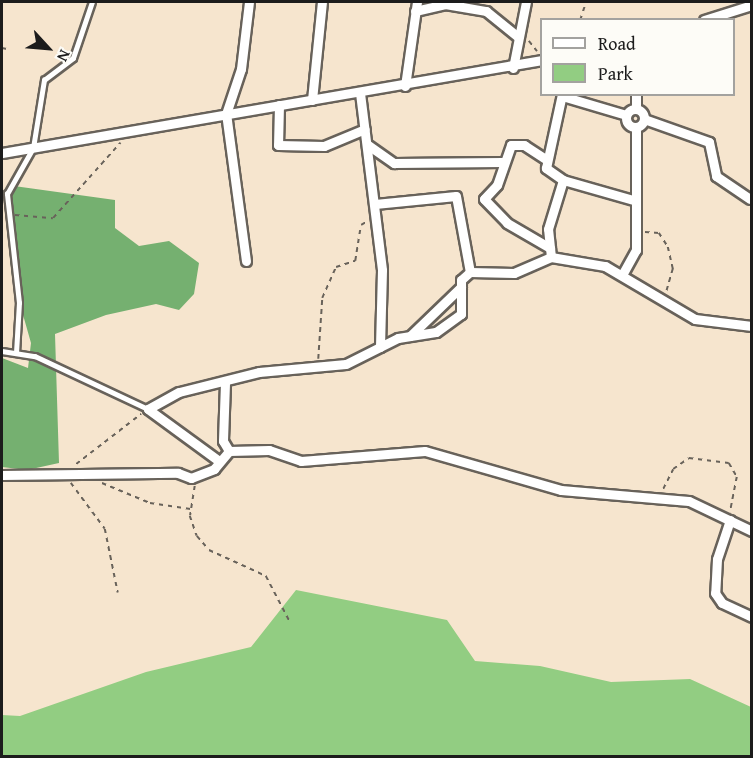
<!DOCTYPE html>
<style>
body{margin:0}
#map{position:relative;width:753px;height:758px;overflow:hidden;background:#f6e5ce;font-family:"Gentium Book Plus",serif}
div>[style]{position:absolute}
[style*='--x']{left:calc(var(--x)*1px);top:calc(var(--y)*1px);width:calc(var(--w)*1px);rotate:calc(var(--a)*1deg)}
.green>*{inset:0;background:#92cd82}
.forest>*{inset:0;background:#75b070}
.path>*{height:1.5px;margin-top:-0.75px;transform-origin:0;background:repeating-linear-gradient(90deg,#68625a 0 4.5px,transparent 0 9px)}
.roads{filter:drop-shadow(2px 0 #68625a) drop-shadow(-2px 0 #68625a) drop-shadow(0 2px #68625a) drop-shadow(0 -2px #68625a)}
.lane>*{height:4.5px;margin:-2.25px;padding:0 2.25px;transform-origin:2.25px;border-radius:2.25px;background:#fff}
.street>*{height:9px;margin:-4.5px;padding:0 4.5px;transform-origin:4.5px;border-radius:4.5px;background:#fff}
.street>.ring{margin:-4.5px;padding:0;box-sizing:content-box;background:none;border:9px solid #fff;border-radius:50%}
span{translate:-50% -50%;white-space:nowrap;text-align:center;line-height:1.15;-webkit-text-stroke:4.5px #fdfcf7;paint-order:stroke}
.frame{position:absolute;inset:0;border:3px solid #1c1c1c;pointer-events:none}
.legend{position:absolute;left:540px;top:18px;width:195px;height:78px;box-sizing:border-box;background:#fdfcf7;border:2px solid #a3a29f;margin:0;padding:8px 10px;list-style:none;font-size:18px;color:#1c1c1c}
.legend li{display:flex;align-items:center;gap:12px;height:30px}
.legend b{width:30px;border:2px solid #a3a29f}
.north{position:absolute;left:18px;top:18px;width:60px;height:60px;-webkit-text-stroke:4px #fdfcf7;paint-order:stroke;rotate:116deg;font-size:16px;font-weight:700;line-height:24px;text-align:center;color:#1c1c1c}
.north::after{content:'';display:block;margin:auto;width:21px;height:27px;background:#1c1c1c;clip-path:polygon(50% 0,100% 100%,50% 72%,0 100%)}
</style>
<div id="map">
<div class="green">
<div style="clip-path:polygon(296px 590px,447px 620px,475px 661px,540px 666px,611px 682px,690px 679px,751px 707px,751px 756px,2px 756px,2px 715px,20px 716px,146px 672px,251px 647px)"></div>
</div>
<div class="forest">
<div style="clip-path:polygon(14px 186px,115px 200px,115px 228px,139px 246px,169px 241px,199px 263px,194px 294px,179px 310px,156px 304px,106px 315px,55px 334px,59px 463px,27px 470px,2px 467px,2px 358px,28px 368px,31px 343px,12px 276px,4px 200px)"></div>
</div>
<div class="path">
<div style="--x:580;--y:20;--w:19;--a:-72"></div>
<div style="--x:529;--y:41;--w:13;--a:51"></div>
<div style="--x:2;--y:48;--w:5;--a:11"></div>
<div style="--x:15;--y:215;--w:38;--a:5"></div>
<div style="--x:53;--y:218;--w:101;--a:-48.2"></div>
<div style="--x:645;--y:232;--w:14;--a:4"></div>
<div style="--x:659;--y:233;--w:17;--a:57"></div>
<div style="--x:668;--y:247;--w:23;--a:77"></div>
<div style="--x:673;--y:269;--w:25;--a:106"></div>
<div style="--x:318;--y:359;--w:61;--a:-86.2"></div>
<div style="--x:322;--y:298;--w:34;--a:-66"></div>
<div style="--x:336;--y:267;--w:20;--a:-18"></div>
<div style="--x:355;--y:261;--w:36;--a:-81"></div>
<div style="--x:361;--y:225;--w:8;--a:-30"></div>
<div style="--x:76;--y:464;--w:82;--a:-37.6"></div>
<div style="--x:71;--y:483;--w:57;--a:53.5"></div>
<div style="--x:105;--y:529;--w:65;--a:78.5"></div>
<div style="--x:102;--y:483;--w:52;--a:22.6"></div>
<div style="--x:150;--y:503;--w:41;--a:8.3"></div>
<div style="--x:195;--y:486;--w:30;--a:99"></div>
<div style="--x:190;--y:516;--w:21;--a:71"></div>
<div style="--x:197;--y:536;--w:18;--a:49"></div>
<div style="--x:209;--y:550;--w:63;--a:24.5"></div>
<div style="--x:266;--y:576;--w:52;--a:62.4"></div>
<div style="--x:663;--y:489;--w:22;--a:-63"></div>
<div style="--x:673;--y:469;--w:19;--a:-35"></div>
<div style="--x:689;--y:458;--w:40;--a:7.1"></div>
<div style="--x:729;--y:463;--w:16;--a:60"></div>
<div style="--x:737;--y:477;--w:36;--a:101"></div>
</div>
<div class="roads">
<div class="lane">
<div style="--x:2;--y:351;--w:33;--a:9"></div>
<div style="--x:35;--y:356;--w:125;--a:25.1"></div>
<div style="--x:16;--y:353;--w:50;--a:-86.6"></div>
<div style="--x:19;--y:303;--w:110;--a:-96.3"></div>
<div style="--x:7;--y:194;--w:53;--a:-60.5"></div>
<div style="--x:33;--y:148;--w:69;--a:-80.8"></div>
<div style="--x:44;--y:80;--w:36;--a:-37"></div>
<div style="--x:73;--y:58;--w:59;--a:-71.3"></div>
</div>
<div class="street">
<div style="--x:415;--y:11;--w:31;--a:-13"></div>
<div style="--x:445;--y:4;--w:42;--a:9.7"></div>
<div style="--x:486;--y:11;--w:41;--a:39.1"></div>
<div style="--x:704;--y:20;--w:50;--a:-17.4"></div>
<div style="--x:513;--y:68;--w:67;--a:-78.9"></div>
<div style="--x:405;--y:86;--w:85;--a:-81.9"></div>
<div style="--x:360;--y:93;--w:178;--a:82.9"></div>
<div style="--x:382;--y:270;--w:77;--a:91.5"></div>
<div style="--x:562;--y:96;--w:67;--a:16.5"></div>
<div style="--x:312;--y:100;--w:99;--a:-84.2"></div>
<div style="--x:279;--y:105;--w:40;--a:91.4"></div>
<div style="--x:278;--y:145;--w:46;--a:1.2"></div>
<div style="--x:324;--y:146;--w:44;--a:-22.5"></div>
<div style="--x:636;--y:108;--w:14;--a:-90"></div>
<div class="ring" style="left:626px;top:109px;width:9px;height:9px"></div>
<div style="--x:644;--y:119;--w:69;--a:19.5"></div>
<div style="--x:709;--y:142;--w:35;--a:78"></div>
<div style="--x:716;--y:176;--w:41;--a:34.1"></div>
<div style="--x:368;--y:145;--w:32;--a:35"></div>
<div style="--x:394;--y:163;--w:108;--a:-0.5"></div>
<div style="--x:2;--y:153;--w:548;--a:-9.77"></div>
<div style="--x:547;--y:160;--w:27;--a:-147"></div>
<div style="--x:524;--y:145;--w:13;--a:180"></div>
<div style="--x:511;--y:145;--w:42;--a:109.3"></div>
<div style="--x:497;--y:185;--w:19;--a:133"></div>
<div style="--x:484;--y:199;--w:33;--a:46"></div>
<div style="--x:507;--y:223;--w:50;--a:30.2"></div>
<div style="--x:563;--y:180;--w:73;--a:15.9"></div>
<div style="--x:375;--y:204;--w:81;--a:-5.6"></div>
<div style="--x:456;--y:196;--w:77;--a:79.6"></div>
<div style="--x:551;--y:257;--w:55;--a:9.5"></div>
<div style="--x:605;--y:266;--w:104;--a:30.5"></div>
<div style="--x:695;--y:319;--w:57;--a:7"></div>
<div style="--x:246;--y:261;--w:148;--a:-97.7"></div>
<div style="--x:226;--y:114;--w:47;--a:-71.6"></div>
<div style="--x:241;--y:69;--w:67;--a:-83.2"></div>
<div style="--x:622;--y:275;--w:29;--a:-61"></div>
<div style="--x:636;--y:250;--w:123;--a:-90"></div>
<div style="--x:410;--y:336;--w:71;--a:-43.9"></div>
<div style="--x:225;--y:383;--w:58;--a:92"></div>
<div style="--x:223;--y:441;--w:12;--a:59"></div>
<div style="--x:219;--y:461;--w:88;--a:-143.8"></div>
<div style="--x:148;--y:409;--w:35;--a:-29"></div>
<div style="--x:179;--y:392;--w:82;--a:-14"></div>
<div style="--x:259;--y:372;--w:87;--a:-5.3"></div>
<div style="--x:346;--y:364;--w:58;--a:-26.6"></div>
<div style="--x:398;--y:338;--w:38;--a:-9"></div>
<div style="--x:436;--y:332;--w:31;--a:-36"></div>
<div style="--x:461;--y:314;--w:34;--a:-90"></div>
<div style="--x:461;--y:280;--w:12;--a:-42"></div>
<div style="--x:470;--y:272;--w:44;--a:1.3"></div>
<div style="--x:514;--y:273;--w:40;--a:-23.4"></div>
<div style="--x:551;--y:257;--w:28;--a:-96"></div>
<div style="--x:548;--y:229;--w:51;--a:-73"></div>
<div style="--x:563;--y:180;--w:21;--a:-145"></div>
<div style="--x:546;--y:168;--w:76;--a:-77.8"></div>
<div style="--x:2;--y:475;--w:176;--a:-0.7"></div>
<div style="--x:178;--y:473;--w:14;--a:21"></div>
<div style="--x:191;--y:478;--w:25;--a:-21"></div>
<div style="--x:214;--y:469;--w:23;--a:-50"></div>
<div style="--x:229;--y:451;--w:40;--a:-1.4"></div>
<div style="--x:269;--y:450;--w:34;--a:19"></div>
<div style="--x:301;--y:461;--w:124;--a:-4.6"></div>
<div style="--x:425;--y:451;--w:141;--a:16"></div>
<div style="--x:561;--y:490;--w:128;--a:4.9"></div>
<div style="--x:689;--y:501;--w:70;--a:25.5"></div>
<div style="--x:730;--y:520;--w:41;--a:108.4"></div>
<div style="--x:717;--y:559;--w:34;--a:93"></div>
<div style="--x:715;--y:593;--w:12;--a:55"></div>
<div style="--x:722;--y:603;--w:33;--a:25"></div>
</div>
</div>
<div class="frame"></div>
<ul class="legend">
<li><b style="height:8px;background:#fff"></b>Road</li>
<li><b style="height:16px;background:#92cd82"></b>Park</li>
</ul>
<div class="north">N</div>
</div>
